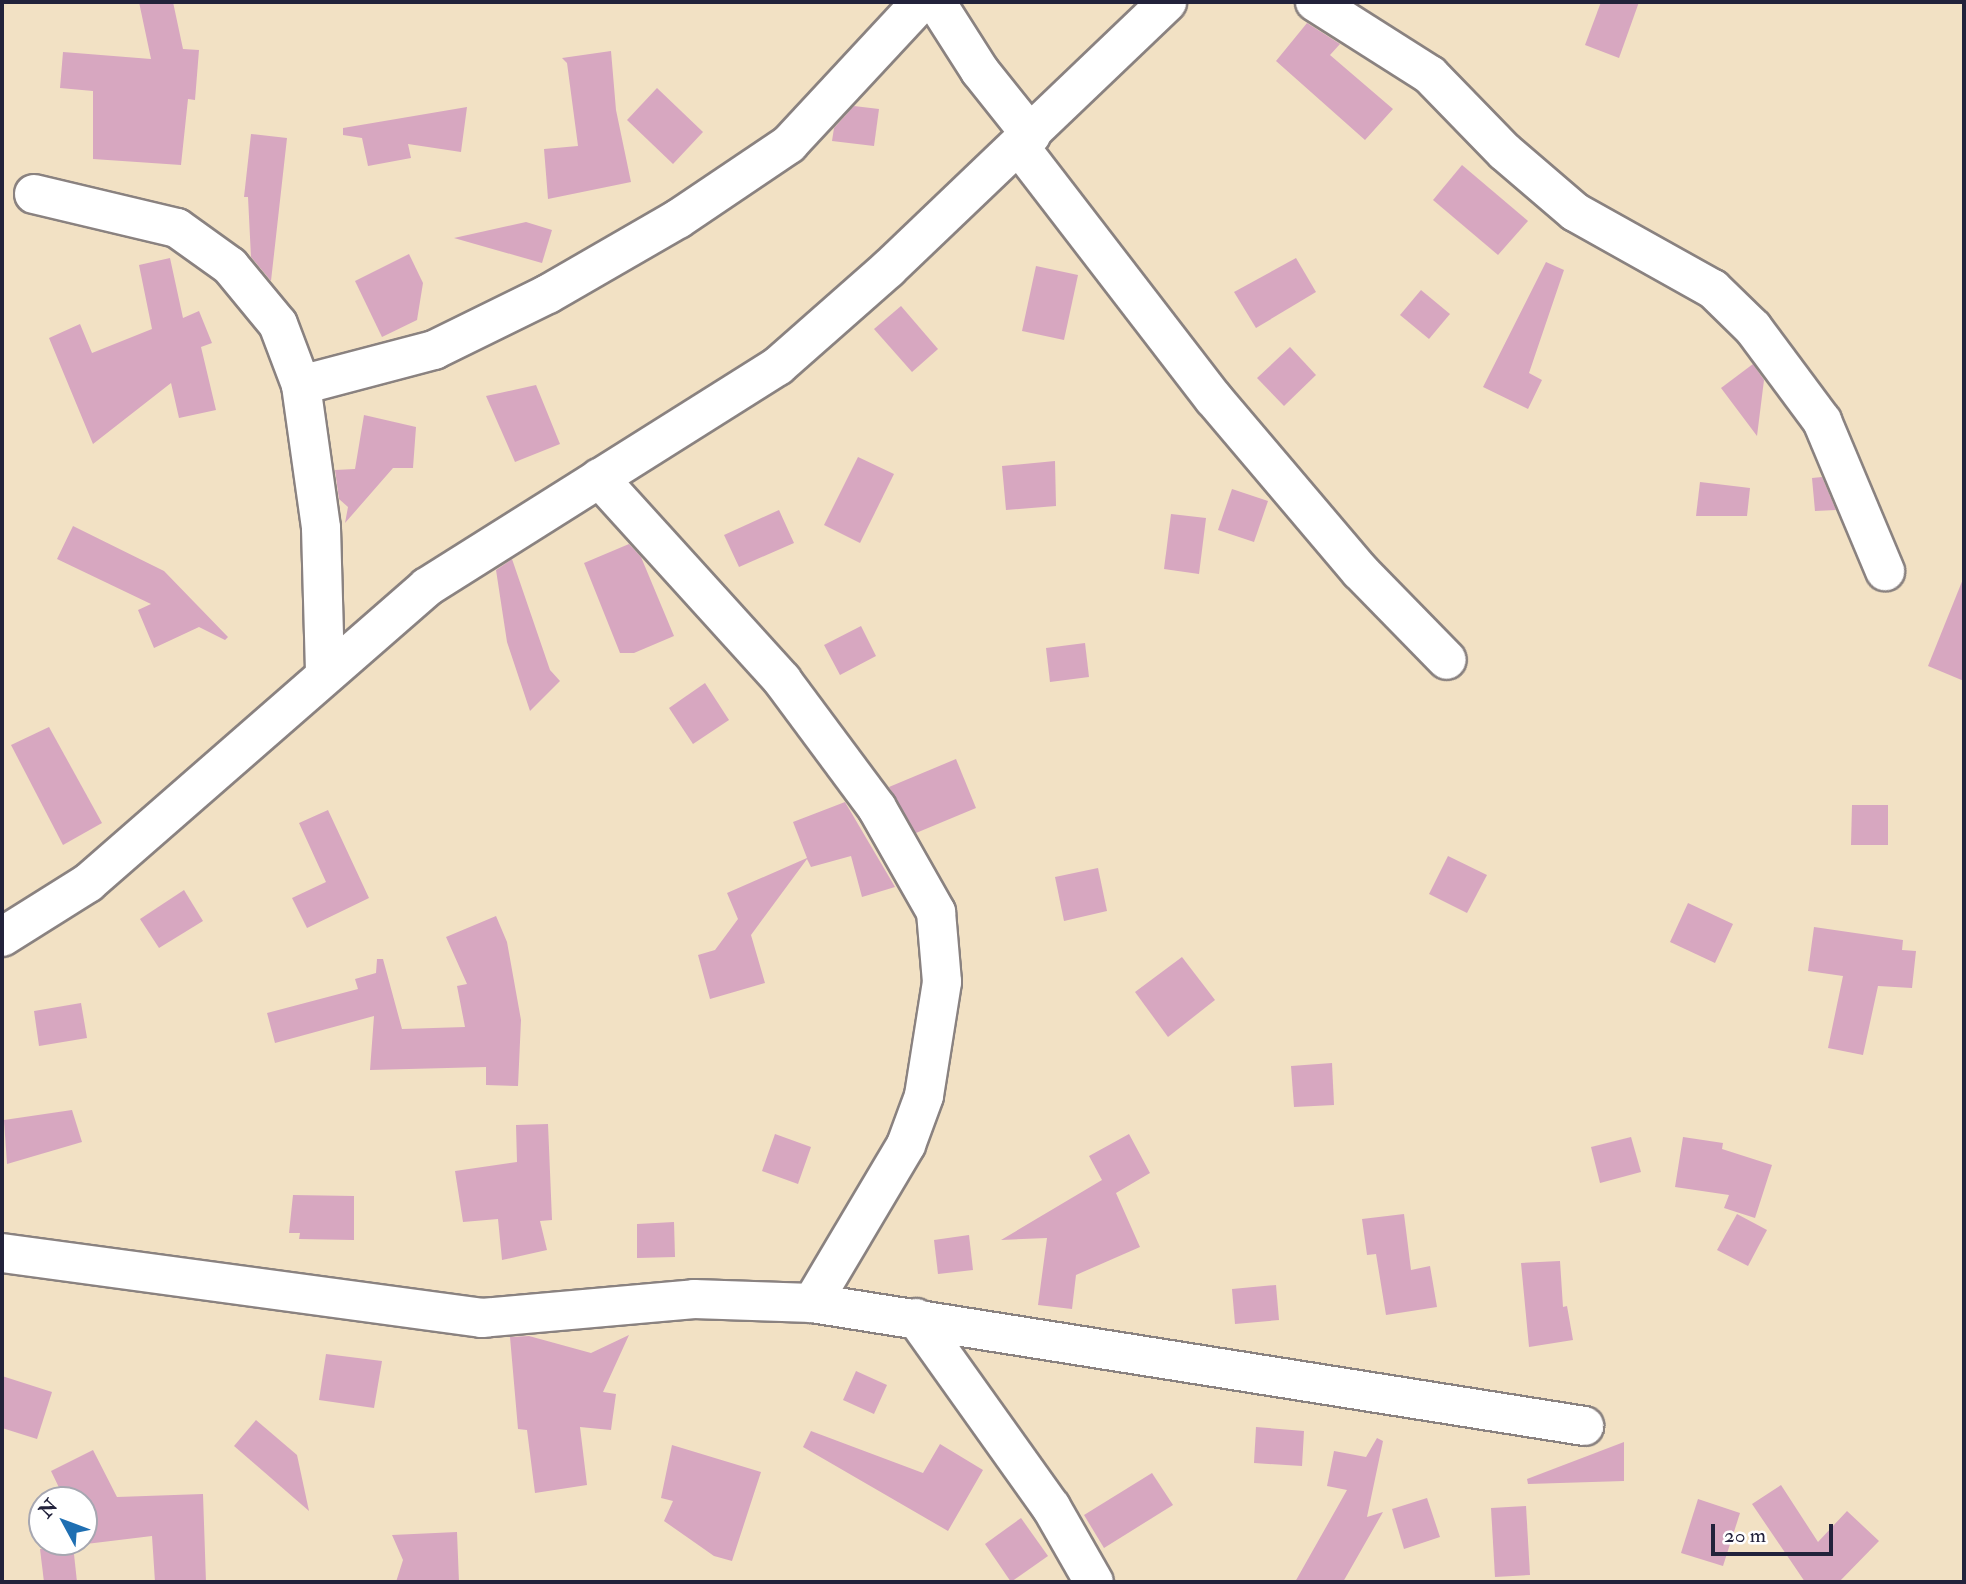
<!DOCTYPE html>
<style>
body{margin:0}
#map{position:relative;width:1966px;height:1584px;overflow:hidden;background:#f2e1c4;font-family:"IM FELL Double Pica",serif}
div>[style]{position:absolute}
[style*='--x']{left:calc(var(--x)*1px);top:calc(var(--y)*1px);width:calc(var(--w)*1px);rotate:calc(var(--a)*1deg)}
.building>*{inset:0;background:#d7a7c0}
.roads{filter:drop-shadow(2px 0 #8a8280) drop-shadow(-2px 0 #8a8280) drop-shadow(0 2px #8a8280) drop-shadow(0 -2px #8a8280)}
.minor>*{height:38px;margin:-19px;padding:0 19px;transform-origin:19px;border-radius:19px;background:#fff}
span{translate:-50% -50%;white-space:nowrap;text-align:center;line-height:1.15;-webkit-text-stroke:5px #fff;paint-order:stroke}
.frame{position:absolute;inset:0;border:4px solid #22223b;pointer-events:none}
.north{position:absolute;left:28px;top:1486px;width:70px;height:70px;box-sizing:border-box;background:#fff;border:2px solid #a7a7b1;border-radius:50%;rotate:311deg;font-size:19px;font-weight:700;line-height:28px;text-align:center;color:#22223b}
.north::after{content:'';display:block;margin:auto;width:24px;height:32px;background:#1f6fb2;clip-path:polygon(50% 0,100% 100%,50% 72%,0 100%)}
.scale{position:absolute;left:1711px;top:1524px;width:122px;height:32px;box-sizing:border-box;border:4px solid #22223b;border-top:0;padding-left:9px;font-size:21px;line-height:24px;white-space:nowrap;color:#22223b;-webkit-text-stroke:5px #fff;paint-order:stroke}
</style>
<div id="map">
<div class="building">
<div style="clip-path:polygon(139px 2px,173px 2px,183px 49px,199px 50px,195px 100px,188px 99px,181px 165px,93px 159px,93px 91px,60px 88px,63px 52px,151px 59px)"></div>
<div style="clip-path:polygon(1601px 2px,1639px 2px,1619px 58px,1585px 45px)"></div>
<div style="clip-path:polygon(1307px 23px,1340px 44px,1330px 55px,1393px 109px,1365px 140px,1276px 61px)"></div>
<div style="clip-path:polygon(611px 51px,616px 110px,631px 182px,548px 199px,544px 149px,578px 146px,567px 63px,562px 58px)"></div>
<div style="clip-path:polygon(657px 88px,703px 132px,673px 164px,627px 120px)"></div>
<div style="clip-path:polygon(854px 106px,879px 109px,874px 146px,832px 141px,834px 128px)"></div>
<div style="clip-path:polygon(467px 107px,461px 152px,408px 144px,411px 158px,368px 166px,362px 138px,343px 135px,343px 128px)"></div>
<div style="clip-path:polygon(251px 134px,287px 138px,271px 281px,251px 257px,248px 197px,244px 197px)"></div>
<div style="clip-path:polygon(1462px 165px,1528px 221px,1498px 255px,1433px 200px)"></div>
<div style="clip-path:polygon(526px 222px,552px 230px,542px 263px,454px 238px)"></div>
<div style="clip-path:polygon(409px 254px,423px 283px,417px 320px,382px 337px,355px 281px)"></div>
<div style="clip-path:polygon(170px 258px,183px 318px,199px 311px,212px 343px,201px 347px,216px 410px,179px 418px,171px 383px,93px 444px,49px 338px,80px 324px,92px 353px,152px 329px,139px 265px)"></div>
<div style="clip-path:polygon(1296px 258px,1316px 292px,1256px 328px,1234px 292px)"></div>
<div style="clip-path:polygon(1546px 262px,1564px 270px,1529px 373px,1542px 380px,1528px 409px,1483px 387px)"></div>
<div style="clip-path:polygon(1036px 266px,1078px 275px,1064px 340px,1022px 331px)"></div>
<div style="clip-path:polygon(1421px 290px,1450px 314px,1429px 339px,1400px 315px)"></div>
<div style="clip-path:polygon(901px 306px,938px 349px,912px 372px,874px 329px)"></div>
<div style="clip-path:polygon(1290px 347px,1316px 375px,1284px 406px,1257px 378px)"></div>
<div style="clip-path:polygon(1753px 364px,1764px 380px,1757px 436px,1721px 388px)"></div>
<div style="clip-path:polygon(536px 385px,560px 444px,515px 462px,486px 396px)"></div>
<div style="clip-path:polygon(364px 415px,416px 427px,413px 468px,393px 468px,345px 523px,348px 507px,339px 499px,335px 470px,355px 469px)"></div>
<div style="clip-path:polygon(858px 457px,894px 474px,860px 543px,824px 525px)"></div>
<div style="clip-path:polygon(1055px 461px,1056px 506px,1006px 510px,1002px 466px)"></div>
<div style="clip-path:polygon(1822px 477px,1836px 510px,1815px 511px,1812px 478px)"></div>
<div style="clip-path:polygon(1700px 482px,1750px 488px,1747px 516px,1696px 516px)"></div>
<div style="clip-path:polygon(1232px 489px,1268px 501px,1254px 542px,1218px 530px)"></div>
<div style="clip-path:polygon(779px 510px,794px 543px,739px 567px,724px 535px)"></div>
<div style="clip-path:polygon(1171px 514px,1206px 518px,1199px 574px,1164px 569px)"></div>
<div style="clip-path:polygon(73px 526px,164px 571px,228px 637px,225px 640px,199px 627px,154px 648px,138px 610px,151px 604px,57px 559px)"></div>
<div style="clip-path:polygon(629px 544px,641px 557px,674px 636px,634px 653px,620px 653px,584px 563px)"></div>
<div style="clip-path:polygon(512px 559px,550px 670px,560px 681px,530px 711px,507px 642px,496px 570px)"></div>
<div style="clip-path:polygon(1963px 579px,1964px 580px,1964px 681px,1928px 666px)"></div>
<div style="clip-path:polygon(861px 626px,876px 656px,840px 675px,824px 645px)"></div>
<div style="clip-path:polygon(1085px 643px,1089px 677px,1050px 682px,1046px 648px)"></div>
<div style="clip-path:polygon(705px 683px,729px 720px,693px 744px,669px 708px)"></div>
<div style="clip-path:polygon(49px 727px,102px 823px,63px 845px,11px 745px)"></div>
<div style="clip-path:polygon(956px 759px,976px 808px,916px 833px,889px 787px)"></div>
<div style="clip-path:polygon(845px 802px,895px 887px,862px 897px,851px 856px,811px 867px,807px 859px,751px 935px,765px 983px,710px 999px,698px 955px,715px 950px,738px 919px,727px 893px,807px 858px,793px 822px)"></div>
<div style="clip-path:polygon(1852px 805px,1888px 805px,1888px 845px,1851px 845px)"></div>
<div style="clip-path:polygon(328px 810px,369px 898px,307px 928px,292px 898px,326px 882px,299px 823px)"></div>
<div style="clip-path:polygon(1448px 856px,1487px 875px,1467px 913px,1429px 894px)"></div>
<div style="clip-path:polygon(1098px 868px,1107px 911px,1064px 921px,1055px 877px)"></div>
<div style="clip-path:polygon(184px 890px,203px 921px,159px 948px,140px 919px)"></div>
<div style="clip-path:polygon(1688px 903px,1733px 924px,1715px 963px,1670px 942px)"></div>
<div style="clip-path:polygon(496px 916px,507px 942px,521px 1020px,518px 1086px,486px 1085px,486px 1067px,370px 1070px,374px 1016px,275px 1043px,267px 1013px,358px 989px,355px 979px,376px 973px,377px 959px,383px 959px,402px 1029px,465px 1027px,457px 986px,467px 984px,446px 937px)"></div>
<div style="clip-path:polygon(1814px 927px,1903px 940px,1902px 950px,1916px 951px,1912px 988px,1878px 986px,1863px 1055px,1828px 1048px,1843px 976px,1808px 971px)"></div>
<div style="clip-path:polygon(1182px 957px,1215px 1000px,1168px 1037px,1135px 992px)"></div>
<div style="clip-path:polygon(81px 1003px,87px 1038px,39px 1046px,34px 1011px)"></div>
<div style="clip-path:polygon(1332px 1063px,1334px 1105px,1294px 1107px,1291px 1066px)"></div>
<div style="clip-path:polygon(72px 1110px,82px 1142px,7px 1164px,4px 1120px)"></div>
<div style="clip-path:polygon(548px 1124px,552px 1220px,540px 1221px,547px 1250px,502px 1260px,498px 1219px,463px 1222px,455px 1171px,517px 1162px,516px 1125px)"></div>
<div style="clip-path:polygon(775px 1134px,811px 1147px,798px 1184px,762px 1171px)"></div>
<div style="clip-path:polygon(1129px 1134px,1150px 1173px,1116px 1193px,1140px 1247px,1076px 1275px,1072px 1309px,1038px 1305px,1047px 1238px,1001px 1240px,1102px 1180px,1089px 1156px)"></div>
<div style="clip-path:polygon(1631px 1137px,1641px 1172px,1600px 1183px,1591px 1147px)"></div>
<div style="clip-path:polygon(1683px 1137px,1723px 1143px,1722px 1149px,1772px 1165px,1755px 1218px,1724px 1208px,1729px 1195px,1675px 1187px)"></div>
<div style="clip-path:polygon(293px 1195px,354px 1196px,354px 1240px,299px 1239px,300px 1233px,289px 1233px)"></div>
<div style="clip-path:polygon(1404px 1214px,1411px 1270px,1430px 1266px,1437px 1307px,1386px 1315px,1376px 1254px,1367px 1255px,1362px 1219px)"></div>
<div style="clip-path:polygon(1737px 1214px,1767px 1230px,1748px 1266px,1717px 1250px)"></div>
<div style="clip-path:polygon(674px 1222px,675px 1257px,637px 1258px,637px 1224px)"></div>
<div style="clip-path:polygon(969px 1235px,973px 1270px,938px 1274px,934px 1240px)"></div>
<div style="clip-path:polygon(1560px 1261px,1563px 1307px,1567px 1306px,1573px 1340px,1529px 1347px,1521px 1263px)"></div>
<div style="clip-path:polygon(1276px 1285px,1279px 1320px,1235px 1324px,1232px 1289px)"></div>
<div style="clip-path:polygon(629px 1335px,603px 1392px,616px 1394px,611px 1430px,580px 1427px,587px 1485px,535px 1493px,527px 1430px,518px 1429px,510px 1337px,529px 1336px,591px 1353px)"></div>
<div style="clip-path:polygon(326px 1354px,382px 1361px,374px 1408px,319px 1400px)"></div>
<div style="clip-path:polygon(856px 1371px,887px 1385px,874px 1414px,843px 1400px)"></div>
<div style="clip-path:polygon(2px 1376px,52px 1392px,37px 1439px,2px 1428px)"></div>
<div style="clip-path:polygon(256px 1420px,297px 1455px,309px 1511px,234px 1446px)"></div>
<div style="clip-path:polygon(1256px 1427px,1304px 1431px,1302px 1466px,1254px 1463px)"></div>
<div style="clip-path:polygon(811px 1431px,923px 1473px,940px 1444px,983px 1470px,948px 1531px,803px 1447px)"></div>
<div style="clip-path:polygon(1377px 1438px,1383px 1441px,1367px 1517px,1383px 1512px,1343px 1582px,1295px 1582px,1347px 1490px,1327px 1486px,1334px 1451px,1366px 1457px)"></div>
<div style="clip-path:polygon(1624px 1442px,1624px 1481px,1528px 1484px,1527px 1479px)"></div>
<div style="clip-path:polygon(672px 1445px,761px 1472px,732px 1561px,714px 1556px,664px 1521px,673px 1501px,661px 1498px)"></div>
<div style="clip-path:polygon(93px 1450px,117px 1497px,203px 1494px,206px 1582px,155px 1582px,152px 1536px,86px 1544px,84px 1500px,65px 1500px,51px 1471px)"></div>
<div style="clip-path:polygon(1152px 1473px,1173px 1505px,1104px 1548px,1084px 1515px)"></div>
<div style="clip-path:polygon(1781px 1485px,1818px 1542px,1847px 1511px,1879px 1541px,1839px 1582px,1805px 1582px,1752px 1504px)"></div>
<div style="clip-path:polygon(1427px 1498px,1440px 1537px,1404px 1549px,1392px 1509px)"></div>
<div style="clip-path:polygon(1698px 1499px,1740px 1513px,1723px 1566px,1681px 1553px)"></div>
<div style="clip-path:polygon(1526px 1506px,1530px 1575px,1495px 1577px,1491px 1508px)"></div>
<div style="clip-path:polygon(1021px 1518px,1048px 1556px,1011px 1582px,985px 1544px)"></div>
<div style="clip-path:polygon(457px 1532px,459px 1582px,396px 1582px,403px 1560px,392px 1535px)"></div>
<div style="clip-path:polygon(73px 1545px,77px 1582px,44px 1582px,40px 1549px)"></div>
</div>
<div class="roads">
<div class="minor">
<div style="--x:936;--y:2;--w:82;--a:57.5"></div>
<div style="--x:980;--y:71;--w:82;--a:51.4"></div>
<div style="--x:1315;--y:2;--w:136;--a:32.4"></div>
<div style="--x:1430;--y:75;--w:107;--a:45.8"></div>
<div style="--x:1505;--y:152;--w:92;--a:40.6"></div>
<div style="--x:1575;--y:212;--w:158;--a:29.2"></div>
<div style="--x:1713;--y:289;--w:56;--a:44.3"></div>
<div style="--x:1753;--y:328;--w:116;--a:53.4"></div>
<div style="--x:1822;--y:421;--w:163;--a:67.2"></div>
<div style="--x:1019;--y:146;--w:319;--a:52.4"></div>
<div style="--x:1214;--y:399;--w:226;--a:49.7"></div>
<div style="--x:1360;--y:571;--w:124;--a:45.7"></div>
<div style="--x:34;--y:194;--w:147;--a:13.4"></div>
<div style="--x:177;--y:228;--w:65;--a:35.6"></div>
<div style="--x:230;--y:266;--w:75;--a:50.4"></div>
<div style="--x:278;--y:324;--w:65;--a:69.3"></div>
<div style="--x:301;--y:385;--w:144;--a:82"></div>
<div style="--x:321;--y:528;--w:147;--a:88.4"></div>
<div style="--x:301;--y:385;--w:138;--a:-14.7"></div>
<div style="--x:434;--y:350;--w:127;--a:-26.2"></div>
<div style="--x:548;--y:294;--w:150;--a:-30"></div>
<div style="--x:678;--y:219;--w:134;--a:-34"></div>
<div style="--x:789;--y:144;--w:194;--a:-47.1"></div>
<div style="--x:599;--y:478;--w:273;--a:47.8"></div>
<div style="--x:782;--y:680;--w:159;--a:53.4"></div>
<div style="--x:877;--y:808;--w:120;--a:60.4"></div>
<div style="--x:936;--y:912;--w:70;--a:85.1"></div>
<div style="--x:942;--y:982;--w:115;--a:99"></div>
<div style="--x:924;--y:1096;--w:52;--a:110.2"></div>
<div style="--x:906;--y:1145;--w:184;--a:120.7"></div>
<div style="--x:2;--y:937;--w:102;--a:-32.1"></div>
<div style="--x:88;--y:883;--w:450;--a:-41.1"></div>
<div style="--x:427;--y:587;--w:415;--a:-32.2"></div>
<div style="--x:778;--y:366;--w:147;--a:-41.4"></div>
<div style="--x:888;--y:269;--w:386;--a:-43.7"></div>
<div style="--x:2;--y:1253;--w:484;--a:7.7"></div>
<div style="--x:482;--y:1318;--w:213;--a:-5.1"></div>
<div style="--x:694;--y:1299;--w:118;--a:1.9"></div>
<div style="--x:812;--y:1303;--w:782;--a:9.05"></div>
<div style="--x:916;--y:1318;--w:232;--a:54.5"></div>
<div style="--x:1051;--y:1507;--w:86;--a:60.2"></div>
</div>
</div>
<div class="frame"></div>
<div class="north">N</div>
<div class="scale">20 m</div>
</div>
